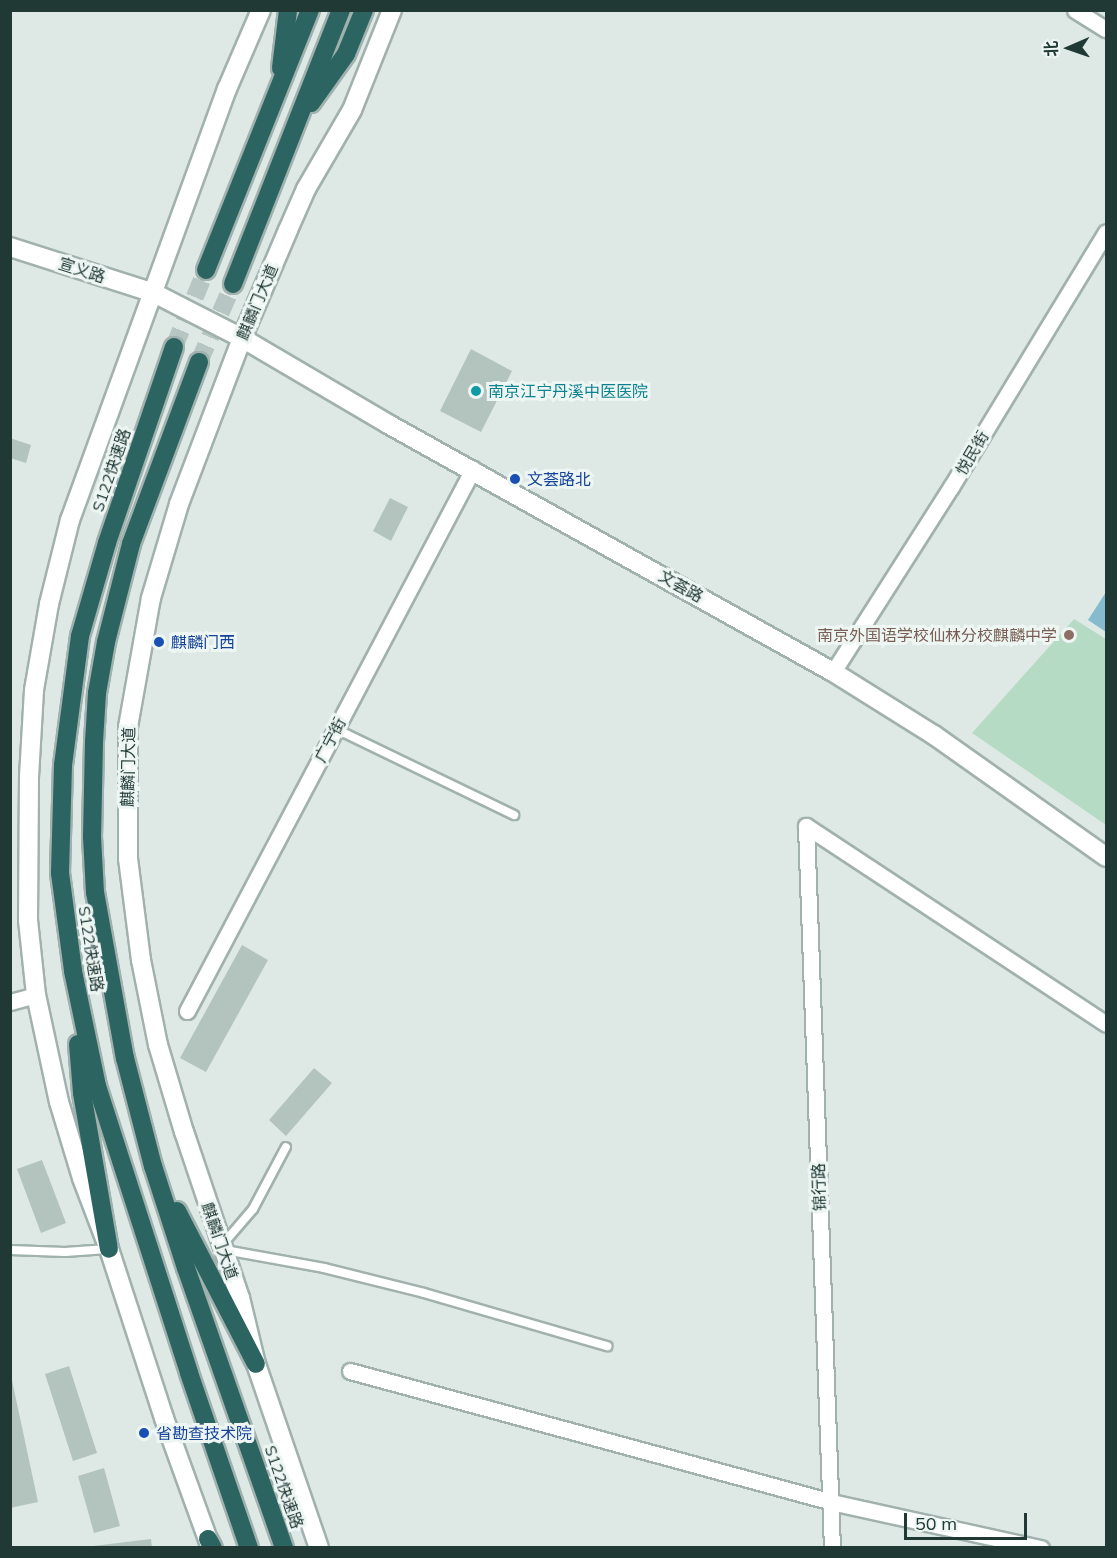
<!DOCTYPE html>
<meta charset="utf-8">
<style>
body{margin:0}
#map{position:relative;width:1117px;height:1558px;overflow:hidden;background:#dee9e6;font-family:Mulish,"Noto Sans SC",sans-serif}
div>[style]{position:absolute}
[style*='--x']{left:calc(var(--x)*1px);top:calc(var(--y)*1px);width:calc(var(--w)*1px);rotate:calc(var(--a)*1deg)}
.green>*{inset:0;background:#b6dbc5}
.water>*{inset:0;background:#85bacf}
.building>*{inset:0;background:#b3c4bf}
.highway-tunnel>*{height:18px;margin-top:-9px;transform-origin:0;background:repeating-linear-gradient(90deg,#b8c6c3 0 18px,transparent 0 27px)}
.roads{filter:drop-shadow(2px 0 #a1b1ad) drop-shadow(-2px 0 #a1b1ad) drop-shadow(0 2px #a1b1ad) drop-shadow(0 -2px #a1b1ad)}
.lane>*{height:8px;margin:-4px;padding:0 4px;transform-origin:4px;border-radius:4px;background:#fff}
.street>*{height:15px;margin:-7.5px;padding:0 7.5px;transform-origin:7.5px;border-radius:7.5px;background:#fff}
.secondary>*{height:18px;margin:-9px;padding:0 9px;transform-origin:9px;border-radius:9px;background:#fff}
.highway>*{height:18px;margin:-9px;padding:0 9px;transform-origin:9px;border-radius:9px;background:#2c6461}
.dots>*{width:16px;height:16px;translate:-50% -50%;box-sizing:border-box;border:3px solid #eef6f3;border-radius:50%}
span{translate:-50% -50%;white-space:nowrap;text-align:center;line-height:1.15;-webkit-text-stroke:6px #eef6f3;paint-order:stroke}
.street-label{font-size:16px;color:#203935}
.culture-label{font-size:16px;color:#0d838f}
.left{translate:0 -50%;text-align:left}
.transit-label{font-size:16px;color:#164399}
.education-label{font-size:16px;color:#785e54}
.right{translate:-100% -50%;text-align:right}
.frame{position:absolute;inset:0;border:12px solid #203935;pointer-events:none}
.north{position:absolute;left:1039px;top:18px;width:60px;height:60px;-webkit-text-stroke:4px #eef6f3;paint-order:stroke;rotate:268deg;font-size:16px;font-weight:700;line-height:24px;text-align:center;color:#203935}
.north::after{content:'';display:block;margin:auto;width:21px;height:27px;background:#203935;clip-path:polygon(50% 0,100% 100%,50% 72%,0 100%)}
.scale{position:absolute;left:904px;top:1513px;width:123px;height:27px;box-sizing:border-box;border:3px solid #203935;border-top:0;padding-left:8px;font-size:18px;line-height:21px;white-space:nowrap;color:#203935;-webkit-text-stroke:4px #eef6f3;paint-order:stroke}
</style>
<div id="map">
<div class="green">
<div style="clip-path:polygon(1074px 619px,1106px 639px,1106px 825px,972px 733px)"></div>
</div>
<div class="water">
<div style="clip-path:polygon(1106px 592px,1106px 632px,1088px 620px)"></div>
</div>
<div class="building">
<div style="clip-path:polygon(471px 349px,512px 371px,481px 432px,440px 411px)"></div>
<div style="clip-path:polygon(10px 438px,31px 445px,26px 463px,10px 458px)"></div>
<div style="clip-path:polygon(390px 498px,408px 507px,391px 541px,373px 531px)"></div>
<div style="clip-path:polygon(242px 945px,268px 960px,206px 1072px,180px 1058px)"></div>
<div style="clip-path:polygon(314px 1068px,332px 1083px,286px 1136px,269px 1120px)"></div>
<div style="clip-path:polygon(42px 1160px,66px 1223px,41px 1233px,17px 1169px)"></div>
<div style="clip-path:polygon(69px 1366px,97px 1453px,73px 1461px,45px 1374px)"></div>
<div style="clip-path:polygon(10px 1371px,38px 1502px,10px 1508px)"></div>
<div style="clip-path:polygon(104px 1468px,120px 1526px,94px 1533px,78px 1476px)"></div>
<div style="clip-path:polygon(151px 1539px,152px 1548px,93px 1548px,93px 1546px)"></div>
</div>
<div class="highway-tunnel">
<div style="--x:174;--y:347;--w:83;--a:-67.4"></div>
<div style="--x:199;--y:362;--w:85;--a:-66.4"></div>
</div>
<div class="roads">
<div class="lane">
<div style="--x:336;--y:729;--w:198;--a:25.8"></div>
<div style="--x:223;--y:1244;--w:46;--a:-49.4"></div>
<div style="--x:253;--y:1209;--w:70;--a:-62"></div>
<div style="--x:10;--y:1250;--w:55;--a:2.1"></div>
<div style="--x:65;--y:1252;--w:43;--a:-4"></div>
<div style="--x:225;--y:1250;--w:101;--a:10.3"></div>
<div style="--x:324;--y:1268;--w:103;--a:14"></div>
<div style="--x:424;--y:1293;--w:191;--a:16.2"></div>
</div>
<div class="street">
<div style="--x:1075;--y:10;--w:36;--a:32"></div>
<div style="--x:833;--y:672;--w:219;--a:-57.5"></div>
<div style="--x:951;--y:487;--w:298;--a:-58.7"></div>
<div style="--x:806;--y:826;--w:722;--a:87.94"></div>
<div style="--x:806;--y:826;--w:359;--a:33.4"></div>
<div style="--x:10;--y:1002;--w:27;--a:-15"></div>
<div style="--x:187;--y:1011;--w:613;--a:-62.18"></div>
<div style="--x:350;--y:1371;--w:499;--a:15.2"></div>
<div style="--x:831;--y:1502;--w:215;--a:12.4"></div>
</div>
<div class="secondary">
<div style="--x:10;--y:247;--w:151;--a:17.7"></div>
<div style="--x:154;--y:293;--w:99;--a:27.1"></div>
<div style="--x:242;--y:338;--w:169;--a:30.5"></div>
<div style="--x:388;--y:424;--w:509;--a:29.13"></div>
<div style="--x:833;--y:672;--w:119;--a:32"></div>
<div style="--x:934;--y:735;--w:211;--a:35.3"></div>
<div style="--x:211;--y:1548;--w:138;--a:-109.9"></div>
<div style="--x:164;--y:1418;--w:178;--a:-108"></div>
<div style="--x:109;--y:1249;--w:76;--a:-110.8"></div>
<div style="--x:82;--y:1178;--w:79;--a:-106.8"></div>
<div style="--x:59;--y:1102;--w:109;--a:-102.1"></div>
<div style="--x:36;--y:995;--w:75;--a:-96.1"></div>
<div style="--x:28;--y:920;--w:143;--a:-89.6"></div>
<div style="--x:29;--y:777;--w:87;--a:-86.7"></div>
<div style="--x:34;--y:690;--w:87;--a:-80.1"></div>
<div style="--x:49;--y:604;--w:87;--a:-76"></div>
<div style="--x:70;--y:520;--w:459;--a:-70"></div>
<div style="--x:227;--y:89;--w:86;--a:-66.7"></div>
<div style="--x:319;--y:1548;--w:194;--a:-108.9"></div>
<div style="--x:256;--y:1364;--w:68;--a:-103.6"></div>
<div style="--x:240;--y:1298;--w:175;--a:-108.6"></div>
<div style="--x:184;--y:1132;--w:91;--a:-106.6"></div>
<div style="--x:158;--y:1045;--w:87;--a:-101.3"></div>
<div style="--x:141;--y:960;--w:102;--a:-97.3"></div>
<div style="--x:128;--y:859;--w:132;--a:-90"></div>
<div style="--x:128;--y:727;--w:131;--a:-79.9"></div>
<div style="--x:151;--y:598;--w:98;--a:-73.4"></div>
<div style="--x:179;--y:504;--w:178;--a:-69.2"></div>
<div style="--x:242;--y:338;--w:117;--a:-66.9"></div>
<div style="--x:288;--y:230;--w:45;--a:-66.3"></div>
<div style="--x:306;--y:189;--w:91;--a:-59.8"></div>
<div style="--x:352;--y:110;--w:108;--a:-68.2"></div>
</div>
<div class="highway">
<div style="--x:281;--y:68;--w:58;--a:-83.1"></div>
<div style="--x:311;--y:103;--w:60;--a:-54.5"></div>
<div style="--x:346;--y:54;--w:48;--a:-67.8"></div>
<div style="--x:206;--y:270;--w:280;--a:-68.2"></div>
<div style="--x:233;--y:284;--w:295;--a:-68.5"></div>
<div style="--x:174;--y:347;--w:207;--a:108.9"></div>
<div style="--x:107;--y:543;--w:97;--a:106.2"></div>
<div style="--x:80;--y:636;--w:130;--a:97.5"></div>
<div style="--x:63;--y:765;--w:108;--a:91.6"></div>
<div style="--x:60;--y:873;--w:99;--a:82.4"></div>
<div style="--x:73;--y:971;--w:117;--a:78.2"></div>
<div style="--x:97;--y:1086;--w:301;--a:72.2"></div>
<div style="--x:189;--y:1373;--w:185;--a:71.1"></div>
<div style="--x:199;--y:362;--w:194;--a:110.5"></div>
<div style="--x:131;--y:544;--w:101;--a:104.3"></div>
<div style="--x:106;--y:642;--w:52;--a:100"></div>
<div style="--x:97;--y:693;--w:49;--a:93.5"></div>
<div style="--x:94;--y:742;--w:95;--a:91.2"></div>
<div style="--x:92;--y:837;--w:55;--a:86.9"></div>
<div style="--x:95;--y:892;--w:169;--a:79.8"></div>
<div style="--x:125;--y:1058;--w:112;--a:75.5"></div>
<div style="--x:153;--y:1166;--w:107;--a:72.1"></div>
<div style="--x:186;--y:1268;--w:297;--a:70.7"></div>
<div style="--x:78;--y:1044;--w:49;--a:85.3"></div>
<div style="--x:82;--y:1093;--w:158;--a:80.2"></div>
<div style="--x:177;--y:1211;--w:172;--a:62.7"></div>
<div style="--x:208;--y:1539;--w:10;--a:61"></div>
</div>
</div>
<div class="dots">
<div style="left:476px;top:391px;background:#0f9aa8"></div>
<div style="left:515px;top:479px;background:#1a4fb4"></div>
<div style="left:1069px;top:635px;background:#8d6e63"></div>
<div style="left:159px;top:642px;background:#1a4fb4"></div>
<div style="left:144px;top:1433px;background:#1a4fb4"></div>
</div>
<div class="street-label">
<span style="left:82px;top:270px;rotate:18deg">宣义路</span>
<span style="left:257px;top:302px;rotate:-67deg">麒麟门大道</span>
<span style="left:972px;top:453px;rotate:-59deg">悦民街</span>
<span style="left:111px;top:470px;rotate:-71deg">S122快速路</span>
<span style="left:681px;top:586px;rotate:29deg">文荟路</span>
<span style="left:330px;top:740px;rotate:-62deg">广宁街</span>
<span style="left:128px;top:767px;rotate:-89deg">麒麟门大道</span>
<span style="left:91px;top:949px;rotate:81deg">S122快速路</span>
<span style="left:819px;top:1187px;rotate:-92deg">锦行路</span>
<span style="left:220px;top:1241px;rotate:71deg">麒麟门大道</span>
<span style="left:284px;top:1487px;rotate:71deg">S122快速路</span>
</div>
<div class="culture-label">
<span class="left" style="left:488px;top:391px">南京江宁丹溪中医医院</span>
</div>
<div class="transit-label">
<span class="left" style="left:527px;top:479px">文荟路北</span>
<span class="left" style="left:171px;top:642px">麒麟门西</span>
<span class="left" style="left:156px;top:1433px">省勘查技术院</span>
</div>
<div class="education-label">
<span class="right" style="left:1057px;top:635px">南京外国语学校仙林分校麒麟中学</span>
</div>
<div class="frame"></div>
<div class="north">北</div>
<div class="scale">50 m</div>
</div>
